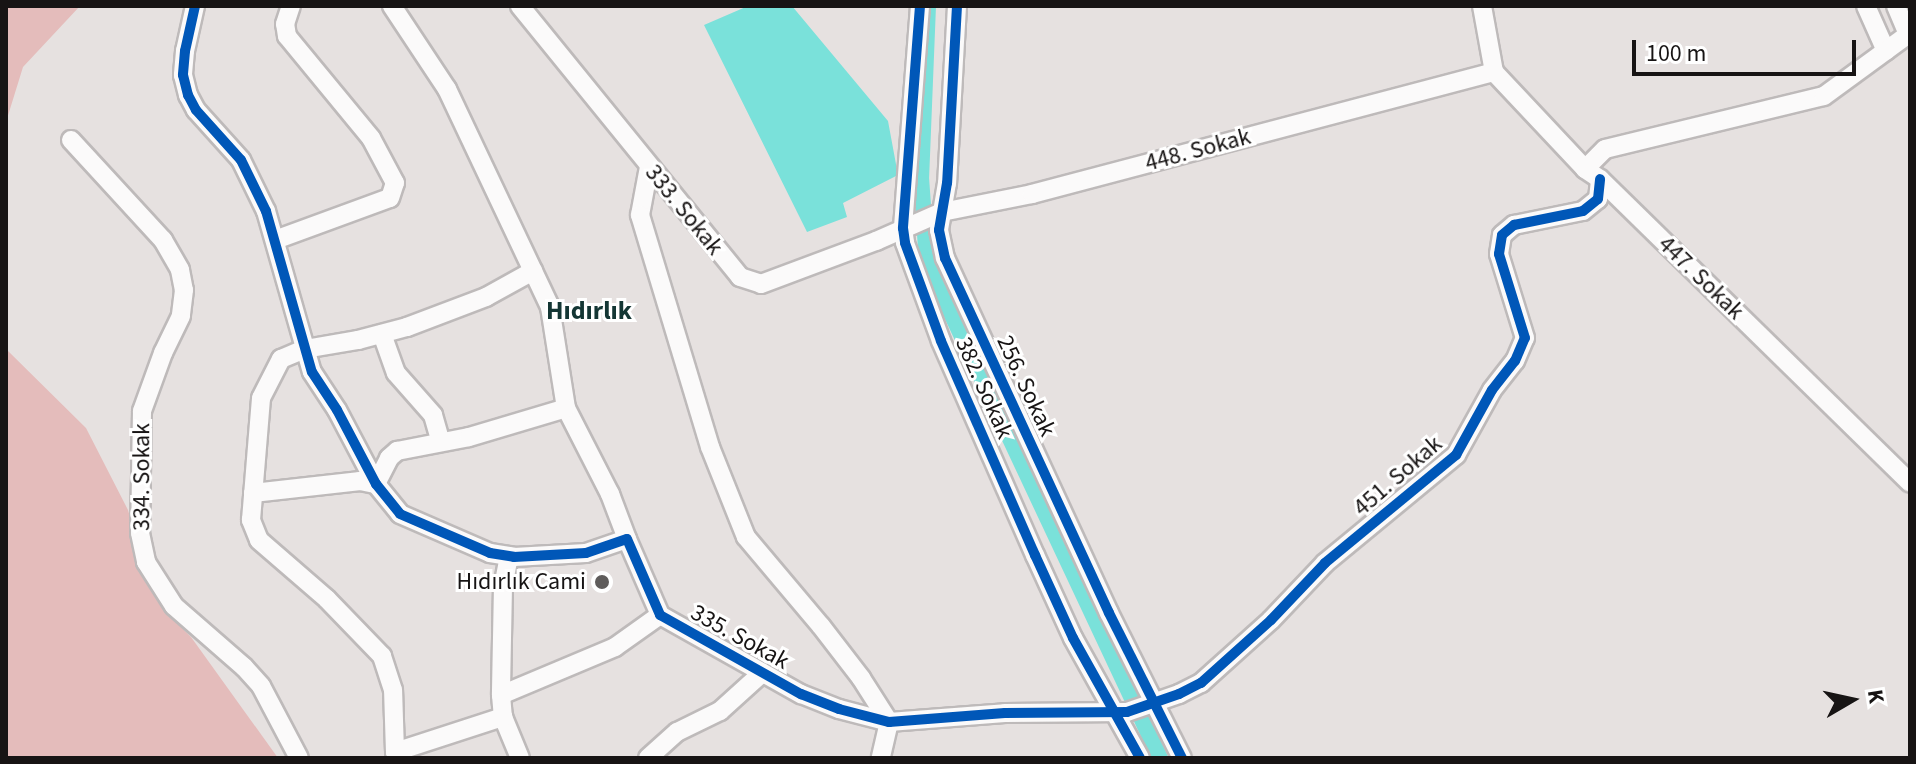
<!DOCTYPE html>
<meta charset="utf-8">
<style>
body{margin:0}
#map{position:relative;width:1916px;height:764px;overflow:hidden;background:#e6e1e0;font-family:"Source Sans 3",sans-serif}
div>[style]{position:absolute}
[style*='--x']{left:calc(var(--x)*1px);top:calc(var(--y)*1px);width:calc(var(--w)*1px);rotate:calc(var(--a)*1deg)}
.green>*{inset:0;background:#e4bcbb}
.water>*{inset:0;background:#7ae1da}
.canal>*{height:16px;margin:-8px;padding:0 8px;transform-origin:8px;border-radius:8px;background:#7ae1da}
.roads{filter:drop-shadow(2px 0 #bebaba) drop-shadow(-2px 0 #bebaba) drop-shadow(0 2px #bebaba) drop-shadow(0 -2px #bebaba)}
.street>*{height:18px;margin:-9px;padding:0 9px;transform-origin:9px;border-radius:9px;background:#fbfafa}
.cycleway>*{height:10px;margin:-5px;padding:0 5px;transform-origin:5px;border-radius:5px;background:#0057b8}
.dots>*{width:22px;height:22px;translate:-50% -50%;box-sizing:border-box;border:4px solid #fff;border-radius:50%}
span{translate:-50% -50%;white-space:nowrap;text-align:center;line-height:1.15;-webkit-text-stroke:6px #fff;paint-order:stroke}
.street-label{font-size:24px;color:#171414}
.poi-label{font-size:24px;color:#171414}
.right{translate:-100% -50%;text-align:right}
.neighbourhood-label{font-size:26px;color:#143634;font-weight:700}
.frame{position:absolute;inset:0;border:8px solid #171414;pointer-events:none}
.north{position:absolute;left:1812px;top:660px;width:80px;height:80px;-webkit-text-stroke:6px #fff;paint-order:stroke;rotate:81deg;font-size:22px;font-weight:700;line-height:32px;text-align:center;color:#171414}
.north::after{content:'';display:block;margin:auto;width:28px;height:36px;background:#171414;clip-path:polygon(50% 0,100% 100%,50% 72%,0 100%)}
.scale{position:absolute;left:1632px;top:40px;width:224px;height:36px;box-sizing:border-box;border:4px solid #171414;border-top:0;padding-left:10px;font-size:24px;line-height:28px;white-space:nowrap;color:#171414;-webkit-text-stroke:6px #fff;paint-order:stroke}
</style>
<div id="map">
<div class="green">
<div style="clip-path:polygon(6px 6px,80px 6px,23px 67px,6px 122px)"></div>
<div style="clip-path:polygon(6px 349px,86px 428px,128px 510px,147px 576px,162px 608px,191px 637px,278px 758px,6px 758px)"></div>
</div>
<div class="water">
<div style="clip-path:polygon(748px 6px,792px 6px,888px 121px,898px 175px,843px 203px,847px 217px,807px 232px,704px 25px)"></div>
</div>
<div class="canal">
<div style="--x:928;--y:6;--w:171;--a:92.3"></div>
<div style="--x:921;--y:177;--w:85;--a:86"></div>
<div style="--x:927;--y:262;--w:548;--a:64.84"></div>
</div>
<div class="roads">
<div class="street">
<div style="--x:195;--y:6;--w:46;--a:102.5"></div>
<div style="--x:185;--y:51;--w:24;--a:95"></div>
<div style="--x:183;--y:75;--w:21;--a:76"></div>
<div style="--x:188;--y:95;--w:17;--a:62"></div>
<div style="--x:196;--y:110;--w:67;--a:48"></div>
<div style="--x:241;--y:160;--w:57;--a:63.9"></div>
<div style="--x:266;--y:211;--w:167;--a:74.1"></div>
<div style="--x:312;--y:372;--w:45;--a:56.7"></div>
<div style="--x:337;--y:410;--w:84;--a:62.2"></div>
<div style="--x:376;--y:484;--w:38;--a:51"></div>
<div style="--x:400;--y:514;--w:98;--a:23.4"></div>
<div style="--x:490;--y:553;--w:24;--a:9"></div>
<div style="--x:514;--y:557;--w:72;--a:-3.2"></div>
<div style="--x:586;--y:553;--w:43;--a:-18.9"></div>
<div style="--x:627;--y:539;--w:83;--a:66.5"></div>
<div style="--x:660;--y:615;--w:162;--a:29.3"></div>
<div style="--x:801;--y:694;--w:41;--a:21.5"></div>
<div style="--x:839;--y:709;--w:52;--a:14.6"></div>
<div style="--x:889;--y:722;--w:116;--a:-4.4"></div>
<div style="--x:1005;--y:713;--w:122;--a:-0.5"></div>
<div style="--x:1127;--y:712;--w:55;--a:-19.1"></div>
<div style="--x:1179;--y:694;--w:25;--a:-27"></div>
<div style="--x:1201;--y:683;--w:94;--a:-42"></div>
<div style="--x:1271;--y:620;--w:79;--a:-46.5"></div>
<div style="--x:1325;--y:563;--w:170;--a:-39.5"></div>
<div style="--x:1456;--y:455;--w:74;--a:-61"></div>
<div style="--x:1492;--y:390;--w:37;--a:-52"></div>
<div style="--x:1515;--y:361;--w:25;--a:-67"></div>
<div style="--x:1525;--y:338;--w:88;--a:-107.2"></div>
<div style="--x:1499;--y:254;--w:19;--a:-81"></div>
<div style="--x:1502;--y:235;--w:16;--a:-40"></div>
<div style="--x:1514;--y:225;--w:70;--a:-11.5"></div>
<div style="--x:1583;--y:211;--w:19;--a:-39"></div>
<div style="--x:1598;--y:199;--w:20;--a:-84"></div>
<div style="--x:392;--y:6;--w:100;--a:56.5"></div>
<div style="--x:447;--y:89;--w:241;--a:64.7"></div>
<div style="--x:550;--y:307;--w:102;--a:81"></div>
<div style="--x:566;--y:408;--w:97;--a:62.9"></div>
<div style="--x:610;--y:494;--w:48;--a:69.3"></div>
<div style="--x:520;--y:6;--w:349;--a:50.9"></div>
<div style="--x:740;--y:277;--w:22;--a:18"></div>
<div style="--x:761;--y:284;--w:123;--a:-20.5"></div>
<div style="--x:876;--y:241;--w:72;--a:-23.7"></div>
<div style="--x:942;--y:212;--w:92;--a:-11.3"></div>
<div style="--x:1032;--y:194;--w:478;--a:-14.8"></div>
<div style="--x:920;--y:6;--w:223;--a:94.4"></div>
<div style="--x:903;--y:228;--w:15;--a:82"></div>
<div style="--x:905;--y:243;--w:104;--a:69.8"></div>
<div style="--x:941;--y:341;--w:234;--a:66.3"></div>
<div style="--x:1035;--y:555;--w:91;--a:65.4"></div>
<div style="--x:1073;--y:638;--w:137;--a:60.8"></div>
<div style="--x:957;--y:6;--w:177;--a:93.2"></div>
<div style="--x:947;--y:183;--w:48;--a:99.7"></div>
<div style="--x:939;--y:230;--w:29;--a:78"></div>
<div style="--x:945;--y:258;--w:391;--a:65.2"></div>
<div style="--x:1109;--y:613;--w:162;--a:63.3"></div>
<div style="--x:1482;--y:6;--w:67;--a:79.7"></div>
<div style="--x:1866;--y:6;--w:49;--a:66"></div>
<div style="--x:1896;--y:6;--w:30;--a:67"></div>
<div style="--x:1494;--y:72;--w:133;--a:46.8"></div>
<div style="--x:1585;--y:169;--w:18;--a:34"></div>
<div style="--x:1600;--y:179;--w:434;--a:44.4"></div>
<div style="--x:71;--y:140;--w:136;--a:47.4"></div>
<div style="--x:163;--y:240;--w:34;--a:60"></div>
<div style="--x:180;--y:270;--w:20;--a:79"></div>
<div style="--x:184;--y:290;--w:26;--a:97"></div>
<div style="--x:181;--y:316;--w:41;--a:115.9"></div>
<div style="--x:163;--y:353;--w:62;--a:109.9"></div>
<div style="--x:142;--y:411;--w:122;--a:90.9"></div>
<div style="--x:140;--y:533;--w:30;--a:78"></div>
<div style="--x:146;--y:562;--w:52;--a:57.5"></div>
<div style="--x:174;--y:606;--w:93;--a:41.1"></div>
<div style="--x:244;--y:667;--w:25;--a:48"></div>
<div style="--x:261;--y:686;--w:81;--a:62.2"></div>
<div style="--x:649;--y:167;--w:49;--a:100.6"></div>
<div style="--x:640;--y:215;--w:242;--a:73.2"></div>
<div style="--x:710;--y:447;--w:97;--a:68.2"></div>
<div style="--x:746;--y:537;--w:116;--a:49.9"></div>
<div style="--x:821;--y:626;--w:66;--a:52.4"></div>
<div style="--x:861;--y:678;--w:52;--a:57.5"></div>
<div style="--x:889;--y:722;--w:37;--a:103"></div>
<div style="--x:1585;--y:169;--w:28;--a:-45"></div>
<div style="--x:1605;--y:149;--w:225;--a:-13.6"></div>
<div style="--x:1824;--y:96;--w:107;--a:-36.2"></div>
<div style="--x:275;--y:240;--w:122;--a:-20.1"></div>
<div style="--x:390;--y:198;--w:16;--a:-72"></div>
<div style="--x:395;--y:183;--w:51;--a:-118.1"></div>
<div style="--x:371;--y:138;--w:132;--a:-129.5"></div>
<div style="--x:287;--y:36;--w:12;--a:-99"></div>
<div style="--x:285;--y:24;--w:19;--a:-72"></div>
<div style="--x:382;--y:334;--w:41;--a:70.3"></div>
<div style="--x:396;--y:373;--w:56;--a:48.6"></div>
<div style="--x:433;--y:415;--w:26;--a:74"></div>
<div style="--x:253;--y:493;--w:108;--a:-6.4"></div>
<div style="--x:360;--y:481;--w:16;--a:11"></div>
<div style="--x:376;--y:484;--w:29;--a:-63"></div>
<div style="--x:389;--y:458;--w:11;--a:-41"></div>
<div style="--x:397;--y:451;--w:73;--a:-11"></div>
<div style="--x:469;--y:437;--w:101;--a:-16.6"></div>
<div style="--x:509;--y:556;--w:31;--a:101"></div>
<div style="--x:503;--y:586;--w:109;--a:91.1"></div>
<div style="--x:501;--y:695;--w:22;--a:85"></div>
<div style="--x:503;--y:717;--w:44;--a:67.5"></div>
<div style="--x:501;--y:695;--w:124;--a:-22.8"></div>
<div style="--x:615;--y:647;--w:55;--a:-35.4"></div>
<div style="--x:395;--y:752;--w:114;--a:-18"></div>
<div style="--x:399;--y:758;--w:7;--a:-124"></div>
<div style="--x:395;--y:752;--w:62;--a:-91.8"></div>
<div style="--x:393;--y:690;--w:36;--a:-108"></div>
<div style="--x:382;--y:656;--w:79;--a:-134"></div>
<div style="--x:327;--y:599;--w:90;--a:-139.1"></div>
<div style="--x:259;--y:540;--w:22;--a:-112"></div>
<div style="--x:251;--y:520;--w:122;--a:-85.3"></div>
<div style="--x:261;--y:398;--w:44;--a:-62.9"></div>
<div style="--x:281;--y:359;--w:26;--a:-23"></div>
<div style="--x:305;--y:349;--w:54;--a:-9.6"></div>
<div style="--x:358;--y:340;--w:51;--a:-14.9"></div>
<div style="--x:407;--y:327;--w:85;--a:-20.8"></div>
<div style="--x:486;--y:297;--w:54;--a:-29"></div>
<div style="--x:648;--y:758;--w:39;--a:-42"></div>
<div style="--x:677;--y:732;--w:48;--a:-26"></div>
<div style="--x:720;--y:711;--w:57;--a:-42.1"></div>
</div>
</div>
<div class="cycleway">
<div style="--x:195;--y:6;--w:46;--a:102.5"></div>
<div style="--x:185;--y:51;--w:24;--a:95"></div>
<div style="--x:183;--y:75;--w:21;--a:76"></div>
<div style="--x:188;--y:95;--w:17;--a:62"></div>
<div style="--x:196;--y:110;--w:67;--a:48"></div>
<div style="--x:241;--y:160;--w:57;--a:63.9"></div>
<div style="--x:266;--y:211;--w:167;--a:74.1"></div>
<div style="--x:312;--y:372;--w:45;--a:56.7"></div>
<div style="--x:337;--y:410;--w:84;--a:62.2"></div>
<div style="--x:376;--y:484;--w:38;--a:51"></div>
<div style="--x:400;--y:514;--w:98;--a:23.4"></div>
<div style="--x:490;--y:553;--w:24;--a:9"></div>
<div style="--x:514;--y:557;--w:72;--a:-3.2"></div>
<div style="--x:586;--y:553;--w:43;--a:-18.9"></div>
<div style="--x:627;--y:539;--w:83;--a:66.5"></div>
<div style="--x:660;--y:615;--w:162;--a:29.3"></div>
<div style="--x:801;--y:694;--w:41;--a:21.5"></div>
<div style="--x:839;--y:709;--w:52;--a:14.6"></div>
<div style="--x:889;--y:722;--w:116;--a:-4.4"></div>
<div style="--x:1005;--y:713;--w:122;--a:-0.5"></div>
<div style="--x:1127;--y:712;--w:55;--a:-19.1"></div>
<div style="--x:1179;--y:694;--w:25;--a:-27"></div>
<div style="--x:1201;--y:683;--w:94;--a:-42"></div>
<div style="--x:1271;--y:620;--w:79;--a:-46.5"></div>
<div style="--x:1325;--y:563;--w:170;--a:-39.5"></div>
<div style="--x:1456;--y:455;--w:74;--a:-61"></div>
<div style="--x:1492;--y:390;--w:37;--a:-52"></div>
<div style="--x:1515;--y:361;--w:25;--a:-67"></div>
<div style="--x:1525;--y:338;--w:88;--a:-107.2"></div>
<div style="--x:1499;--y:254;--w:19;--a:-81"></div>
<div style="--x:1502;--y:235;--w:16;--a:-40"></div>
<div style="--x:1514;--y:225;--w:70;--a:-11.5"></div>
<div style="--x:1583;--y:211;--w:19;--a:-39"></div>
<div style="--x:1598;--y:199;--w:20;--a:-84"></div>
<div style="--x:920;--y:6;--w:223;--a:94.4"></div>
<div style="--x:903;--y:228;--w:15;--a:82"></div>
<div style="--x:905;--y:243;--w:104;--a:69.8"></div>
<div style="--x:941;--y:341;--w:234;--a:66.3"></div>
<div style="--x:1035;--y:555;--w:91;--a:65.4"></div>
<div style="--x:1073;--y:638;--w:137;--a:60.8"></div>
<div style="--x:957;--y:6;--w:177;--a:93.2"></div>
<div style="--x:947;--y:183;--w:48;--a:99.7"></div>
<div style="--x:939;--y:230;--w:29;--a:78"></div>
<div style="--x:945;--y:258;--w:391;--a:65.2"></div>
<div style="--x:1109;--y:613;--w:162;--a:63.3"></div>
</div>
<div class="dots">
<div style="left:602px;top:582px;background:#5f5c5b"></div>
</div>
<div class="street-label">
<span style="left:1198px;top:150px;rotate:-15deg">448. Sokak</span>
<span style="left:684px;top:210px;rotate:51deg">333. Sokak</span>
<span style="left:1701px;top:278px;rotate:44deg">447. Sokak</span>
<span style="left:1026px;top:386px;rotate:65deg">256. Sokak</span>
<span style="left:984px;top:388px;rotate:66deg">382. Sokak</span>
<span style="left:1398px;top:476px;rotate:-41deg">451. Sokak</span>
<span style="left:142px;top:477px;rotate:-90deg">334. Sokak</span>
<span style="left:740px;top:637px;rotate:29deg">335. Sokak</span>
</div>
<div class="poi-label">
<span class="right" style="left:586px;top:582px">Hıdırlık Cami</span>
</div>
<div class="neighbourhood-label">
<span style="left:589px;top:311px">Hıdırlık</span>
</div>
<div class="frame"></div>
<div class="north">K</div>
<div class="scale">100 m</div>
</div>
